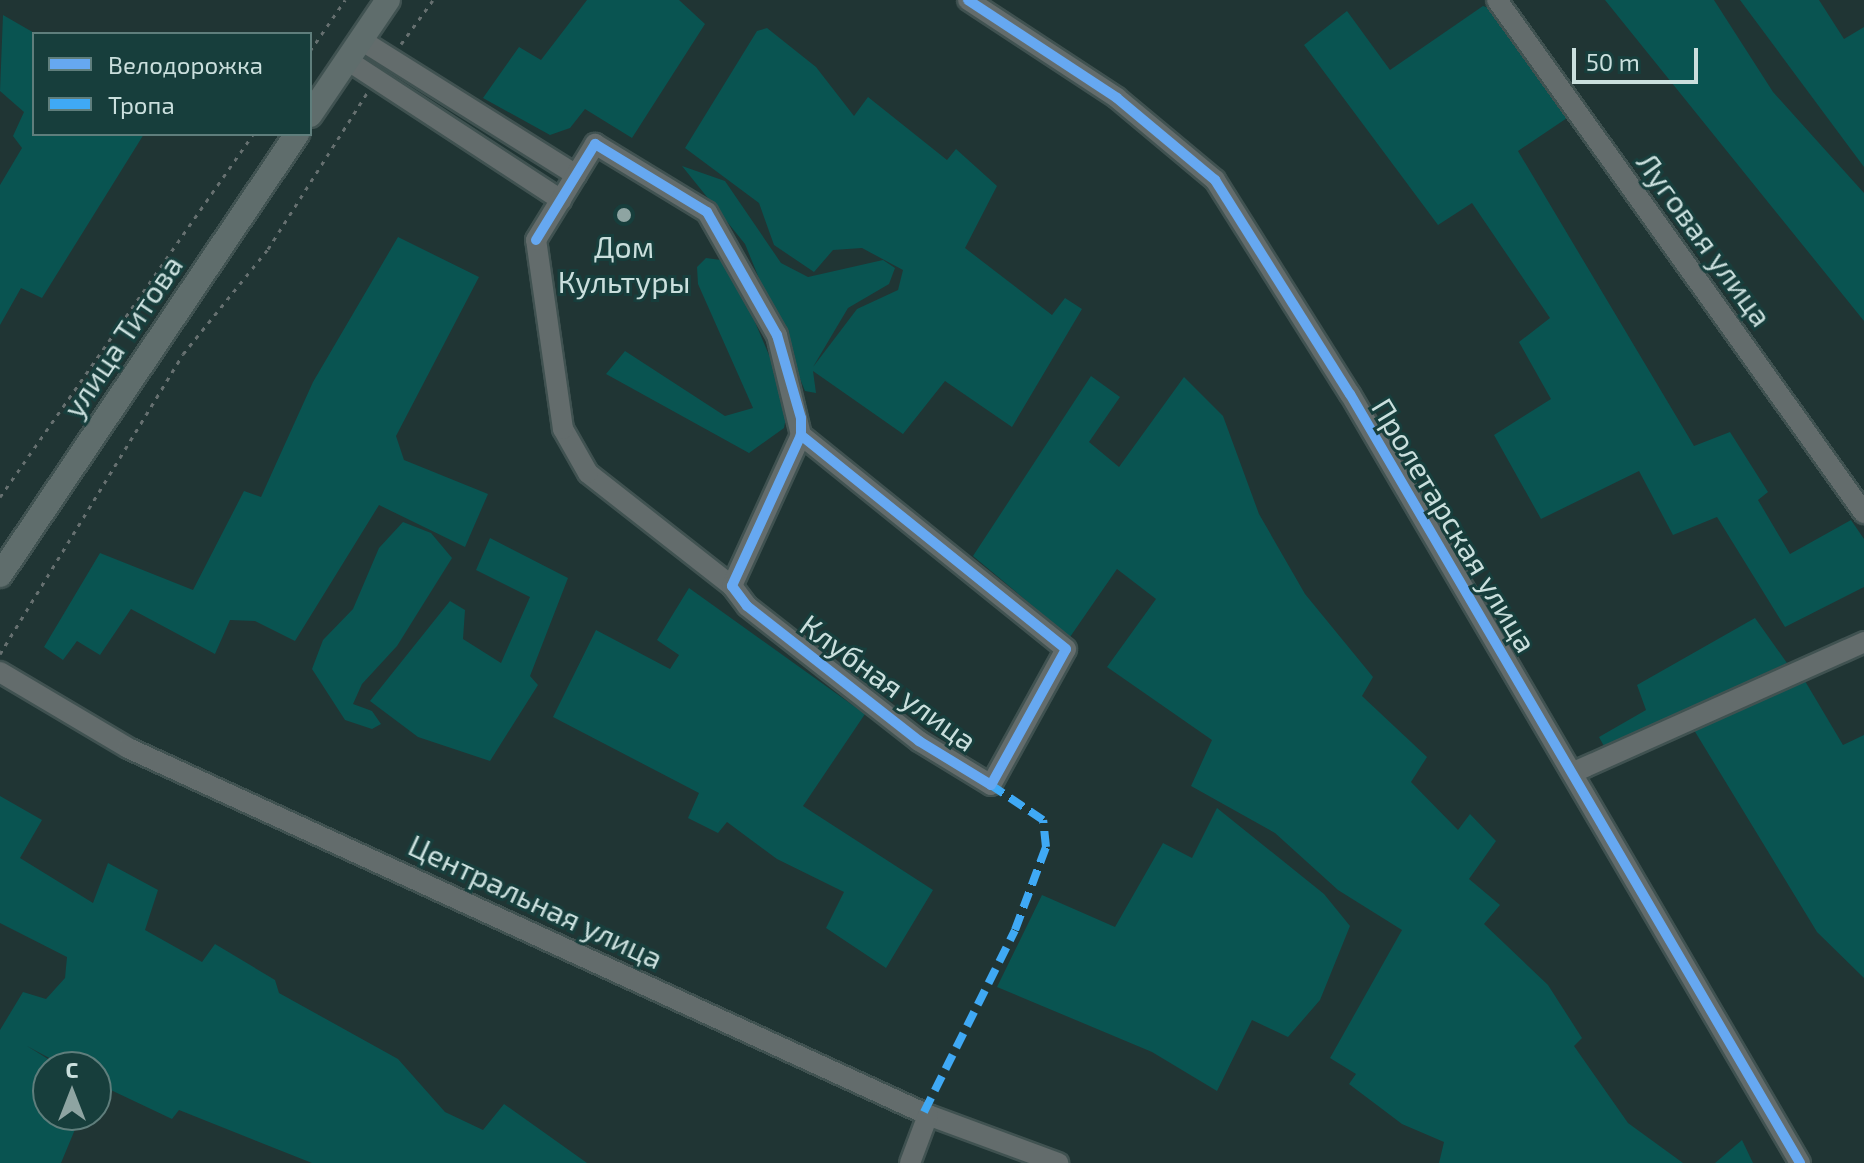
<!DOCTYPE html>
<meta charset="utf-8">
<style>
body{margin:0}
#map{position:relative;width:1864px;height:1163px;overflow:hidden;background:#203534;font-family:"Exo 2",sans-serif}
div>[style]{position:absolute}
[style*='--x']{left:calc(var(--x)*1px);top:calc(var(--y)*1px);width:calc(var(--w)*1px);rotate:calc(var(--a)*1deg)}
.green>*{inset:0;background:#095451}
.path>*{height:3px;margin-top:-1.5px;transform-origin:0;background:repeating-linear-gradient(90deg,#667070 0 4px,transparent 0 10px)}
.roads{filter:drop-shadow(2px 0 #405251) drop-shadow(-2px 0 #405251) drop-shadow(0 2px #405251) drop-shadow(0 -2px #405251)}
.minor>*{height:20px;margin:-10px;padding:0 10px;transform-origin:10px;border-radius:10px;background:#636c6c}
.major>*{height:24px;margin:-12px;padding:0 12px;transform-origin:12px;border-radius:12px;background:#5f6d6c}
.quiet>*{height:8px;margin-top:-4px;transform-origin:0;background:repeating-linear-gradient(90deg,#3fa9f5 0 16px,transparent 0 24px)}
.cycleway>*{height:10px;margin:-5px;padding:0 5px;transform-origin:5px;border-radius:5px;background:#66a8f1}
.dots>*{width:22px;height:22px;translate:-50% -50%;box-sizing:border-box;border:4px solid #173e3c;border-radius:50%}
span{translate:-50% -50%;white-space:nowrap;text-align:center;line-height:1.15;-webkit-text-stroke:6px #173e3c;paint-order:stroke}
.street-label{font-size:30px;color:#cadfdd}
.poi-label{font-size:30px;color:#cadfdd}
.legend{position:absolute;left:32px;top:32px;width:280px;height:104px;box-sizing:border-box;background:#173e3c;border:2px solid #5f7e7c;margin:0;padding:10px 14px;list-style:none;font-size:24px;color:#cadfdd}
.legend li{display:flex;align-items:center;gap:16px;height:40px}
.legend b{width:40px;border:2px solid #5f7e7c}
.north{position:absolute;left:32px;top:1051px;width:80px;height:80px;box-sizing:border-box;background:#173e3c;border:2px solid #5f7e7c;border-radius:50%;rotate:0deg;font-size:22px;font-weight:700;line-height:32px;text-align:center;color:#cadfdd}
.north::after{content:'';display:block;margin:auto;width:28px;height:36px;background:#8ea4a2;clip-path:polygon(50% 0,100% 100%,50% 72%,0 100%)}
.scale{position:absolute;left:1572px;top:48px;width:126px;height:36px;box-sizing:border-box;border:4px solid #cadfdd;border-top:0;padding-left:10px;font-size:24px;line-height:28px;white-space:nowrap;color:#cadfdd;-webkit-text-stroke:6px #173e3c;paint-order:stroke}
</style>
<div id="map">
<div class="green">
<div style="clip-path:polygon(587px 0,679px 0,705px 24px,632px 138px,585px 109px,570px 128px,550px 135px,483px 98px,519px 47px,541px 60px)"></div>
<div style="clip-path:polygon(1605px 0,1714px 0,1773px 92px,1864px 193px,1864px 321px)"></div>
<div style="clip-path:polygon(1740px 0,1819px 0,1844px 39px,1864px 27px,1864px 167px)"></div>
<div style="clip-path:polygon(1483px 6px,1495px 10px,1570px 116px,1518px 151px,1694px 446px,1730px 432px,1768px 492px,1758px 500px,1790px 554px,1851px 520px,1864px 539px,1864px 587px,1785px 627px,1717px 517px,1673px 535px,1639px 471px,1541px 519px,1494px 435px,1551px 399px,1519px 342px,1550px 318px,1472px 203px,1438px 225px,1304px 45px,1347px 11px,1390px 70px)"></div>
<div style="clip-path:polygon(3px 15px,36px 34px,34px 134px,144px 134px,42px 298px,21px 288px,0 325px,0 185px,22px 148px,13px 136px,24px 112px,0 91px)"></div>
<div style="clip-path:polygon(767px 28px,816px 67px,854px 116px,868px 97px,947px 160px,956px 149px,997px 186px,965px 248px,1052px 315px,1065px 298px,1082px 309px,1012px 427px,945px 381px,903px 434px,813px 371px,816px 393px,805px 391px,745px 244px,682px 166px,725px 181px,781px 263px,808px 277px,883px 260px,895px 268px,889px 284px,848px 308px,813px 367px,857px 309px,898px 290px,903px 270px,862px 248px,833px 250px,814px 272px,774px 245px,759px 203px,685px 148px,757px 31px)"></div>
<div style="clip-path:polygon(398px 237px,479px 277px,396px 436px,404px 460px,488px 494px,465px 547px,379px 505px,295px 641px,255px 621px,230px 620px,215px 654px,131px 609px,100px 655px,77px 641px,63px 660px,44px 647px,100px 553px,193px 590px,244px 491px,261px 497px,313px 382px)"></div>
<div style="clip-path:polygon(706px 258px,721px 260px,738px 282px,789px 402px,784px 428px,749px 453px,606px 374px,625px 351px,725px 416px,753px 408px,698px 284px,697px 267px)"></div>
<div style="clip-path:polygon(1091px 376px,1120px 397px,1089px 442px,1119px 467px,1184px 377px,1223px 416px,1259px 514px,1305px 594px,1373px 677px,1362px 696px,1427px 757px,1411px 782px,1458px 830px,1470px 814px,1496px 841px,1469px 879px,1500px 905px,1484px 924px,1548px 985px,1582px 1038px,1574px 1046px,1628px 1123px,1683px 1163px,1439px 1163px,1444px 1142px,1402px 1124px,1349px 1084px,1356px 1074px,1330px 1058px,1402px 930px,1338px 890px,1275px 833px,1191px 786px,1212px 740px,1107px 667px,1156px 599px,1117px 569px,1070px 637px,973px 556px)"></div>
<div style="clip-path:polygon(403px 522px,431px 533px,452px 558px,397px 646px,362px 684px,353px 704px,372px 711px,381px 724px,372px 729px,345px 720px,312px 669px,323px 640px,353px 609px,379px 548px)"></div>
<div style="clip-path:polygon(490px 538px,568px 578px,530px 676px,538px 685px,490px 761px,418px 737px,370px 701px,450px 601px,465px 610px,463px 639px,501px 663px,530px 597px,476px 570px)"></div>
<div style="clip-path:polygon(689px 588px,865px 714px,803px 806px,933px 890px,886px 968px,826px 928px,844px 892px,777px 859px,727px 822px,718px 833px,688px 818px,699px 793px,553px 717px,596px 630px,670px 669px,679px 655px,657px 640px)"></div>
<div style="clip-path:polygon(1755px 618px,1787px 663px,1605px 748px,1599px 737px,1646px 710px,1637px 685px)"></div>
<div style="clip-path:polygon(1805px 681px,1843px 745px,1864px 735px,1864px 978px,1817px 932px,1694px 730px)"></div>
<div style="clip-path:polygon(0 796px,42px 820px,20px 858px,93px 903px,108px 863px,158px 890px,145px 930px,202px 962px,215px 944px,275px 980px,279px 993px,398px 1059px,445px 1112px,483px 1130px,504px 1104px,587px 1163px,312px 1163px,179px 1110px,172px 1119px,96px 1083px,96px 1067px,66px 1067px,27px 1046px,61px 1067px,48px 1067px,48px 1115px,81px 1115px,61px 1163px,0 1163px,0 1030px,23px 992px,46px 999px,65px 978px,67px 957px,0 923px)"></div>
<div style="clip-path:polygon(1217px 808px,1324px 894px,1350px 926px,1320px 1000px,1288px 1037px,1252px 1020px,1217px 1091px,1152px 1052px,997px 987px,1042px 895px,1115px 927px,1163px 843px,1192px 858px)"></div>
<div style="clip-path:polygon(1742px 1140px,1753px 1163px,1715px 1163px)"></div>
</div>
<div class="path">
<div style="--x:401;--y:44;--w:54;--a:-54"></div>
<div style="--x:310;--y:51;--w:62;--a:-55.5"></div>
<div style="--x:0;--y:497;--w:442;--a:-55.1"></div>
<div style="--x:0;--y:654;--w:351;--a:-58.6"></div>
<div style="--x:183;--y:354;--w:135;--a:-51"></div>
<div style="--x:268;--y:249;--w:185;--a:-57.6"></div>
</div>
<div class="roads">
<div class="minor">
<div style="--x:968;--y:0;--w:178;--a:33.3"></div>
<div style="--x:1117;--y:98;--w:128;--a:39.9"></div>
<div style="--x:1215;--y:180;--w:253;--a:57.8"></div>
<div style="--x:1350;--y:394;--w:891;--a:59.66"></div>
<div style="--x:1497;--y:0;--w:631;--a:54.42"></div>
<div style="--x:361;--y:40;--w:254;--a:32.1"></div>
<div style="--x:347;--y:60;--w:256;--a:33.2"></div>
<div style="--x:732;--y:586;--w:183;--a:-141.9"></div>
<div style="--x:588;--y:473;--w:51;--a:-119.6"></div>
<div style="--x:563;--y:429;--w:191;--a:-98.1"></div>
<div style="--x:536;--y:240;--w:113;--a:-58.4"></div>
<div style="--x:595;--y:144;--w:131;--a:31.3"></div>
<div style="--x:707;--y:212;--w:142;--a:60.4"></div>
<div style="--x:777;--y:335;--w:103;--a:76.5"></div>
<div style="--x:801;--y:435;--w:166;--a:114.6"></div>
<div style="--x:732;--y:586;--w:25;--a:53"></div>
<div style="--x:747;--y:606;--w:219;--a:38.1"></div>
<div style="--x:919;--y:741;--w:84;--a:31.4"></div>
<div style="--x:991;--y:785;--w:155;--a:-61.1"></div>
<div style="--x:1066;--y:649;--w:341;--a:-141.1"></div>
<div style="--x:0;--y:672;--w:149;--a:30.7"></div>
<div style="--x:128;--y:748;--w:880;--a:24.64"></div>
<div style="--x:928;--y:1115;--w:139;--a:20.3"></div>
<div style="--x:1574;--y:772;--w:318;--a:-24.1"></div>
<div style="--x:910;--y:1163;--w:51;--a:-69.4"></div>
</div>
<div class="major">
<div style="--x:310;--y:115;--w:139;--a:-55.9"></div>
<div style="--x:0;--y:575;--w:532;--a:-56.04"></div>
</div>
</div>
<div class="quiet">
<div style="--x:924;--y:1112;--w:203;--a:-63.4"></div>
<div style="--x:1015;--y:930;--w:89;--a:-69.5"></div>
<div style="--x:1046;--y:847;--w:27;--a:-96"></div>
<div style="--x:1043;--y:820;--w:63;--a:-146.1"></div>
</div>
<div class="cycleway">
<div style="--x:968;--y:0;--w:178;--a:33.3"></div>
<div style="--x:1117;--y:98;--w:128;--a:39.9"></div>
<div style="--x:1215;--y:180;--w:253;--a:57.8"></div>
<div style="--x:1350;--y:394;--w:891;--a:59.66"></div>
<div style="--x:536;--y:240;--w:113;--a:-58.4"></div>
<div style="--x:595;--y:144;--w:131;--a:31.3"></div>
<div style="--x:707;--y:212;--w:142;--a:60.4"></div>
<div style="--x:777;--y:335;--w:86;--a:73.9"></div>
<div style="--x:801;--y:418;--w:17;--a:90"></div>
<div style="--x:801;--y:435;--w:166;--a:114.6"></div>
<div style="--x:732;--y:586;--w:25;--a:53"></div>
<div style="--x:747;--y:606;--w:219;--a:38.1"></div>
<div style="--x:919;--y:741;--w:84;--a:31.4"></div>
<div style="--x:991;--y:785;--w:155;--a:-61.1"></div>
<div style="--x:1066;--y:649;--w:341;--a:-141.1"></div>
</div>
<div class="dots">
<div style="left:624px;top:215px;background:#8ea4a2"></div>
</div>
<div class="street-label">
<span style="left:1705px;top:239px;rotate:54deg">Луговая улица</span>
<span style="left:122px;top:336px;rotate:-56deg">улица Титова</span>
<span style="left:1455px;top:525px;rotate:59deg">Пролетарская улица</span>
<span style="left:889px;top:682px;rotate:36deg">Клубная улица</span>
<span style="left:536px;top:901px;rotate:25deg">Центральная улица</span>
</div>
<div class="poi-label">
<span style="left:624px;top:263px">Дом<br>Культуры</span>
</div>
<ul class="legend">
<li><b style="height:10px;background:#66a8f1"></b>Велодорожка</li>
<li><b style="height:10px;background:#3fa9f5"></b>Тропа</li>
</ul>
<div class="north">С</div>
<div class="scale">50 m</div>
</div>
